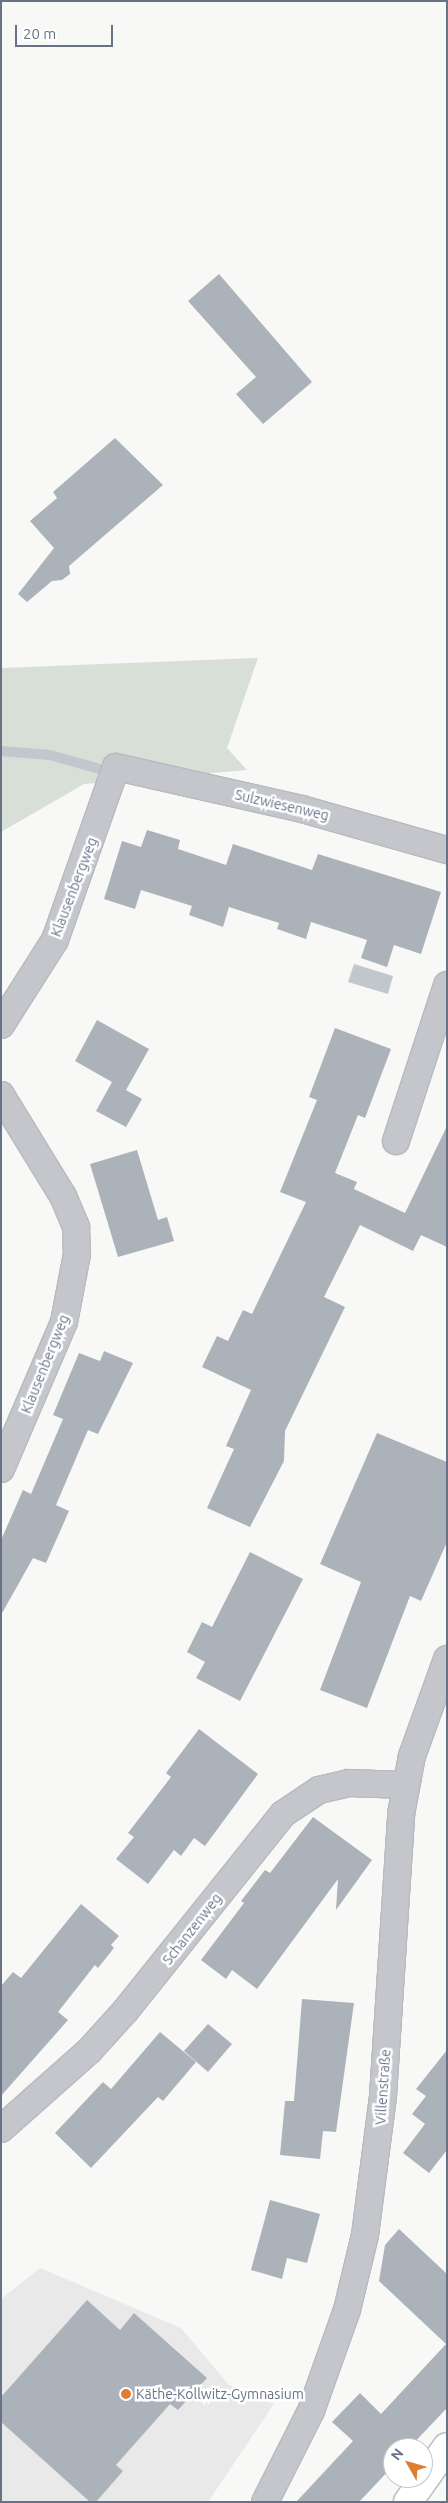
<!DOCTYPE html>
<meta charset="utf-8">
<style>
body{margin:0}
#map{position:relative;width:448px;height:2503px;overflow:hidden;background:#f8f8f6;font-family:Ubuntu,sans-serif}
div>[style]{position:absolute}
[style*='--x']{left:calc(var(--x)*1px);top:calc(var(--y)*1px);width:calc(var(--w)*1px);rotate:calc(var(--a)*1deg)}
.built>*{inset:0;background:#e9e9e9}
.green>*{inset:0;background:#d8dfd7}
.water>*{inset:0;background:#c0c7cd}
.stream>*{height:10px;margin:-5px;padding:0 5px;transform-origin:5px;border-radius:5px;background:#c0c7cd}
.building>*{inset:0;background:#acb2ba}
.roads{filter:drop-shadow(1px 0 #b7babf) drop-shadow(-1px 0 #b7babf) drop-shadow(0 1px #b7babf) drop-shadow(0 -1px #b7babf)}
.street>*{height:26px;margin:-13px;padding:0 13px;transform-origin:13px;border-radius:13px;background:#c4c6cb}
.primary>*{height:28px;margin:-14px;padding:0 14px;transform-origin:14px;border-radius:14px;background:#fff}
.dots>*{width:14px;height:14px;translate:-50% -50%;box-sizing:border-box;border:2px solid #fff;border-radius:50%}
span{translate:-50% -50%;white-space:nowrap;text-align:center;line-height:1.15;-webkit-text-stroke:5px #fff;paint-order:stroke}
.street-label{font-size:14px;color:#687286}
.poi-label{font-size:14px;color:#687286}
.left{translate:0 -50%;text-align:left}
.frame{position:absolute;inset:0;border:2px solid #687286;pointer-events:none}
.north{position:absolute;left:383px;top:2438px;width:50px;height:50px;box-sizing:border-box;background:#fff;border:1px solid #c3c7cf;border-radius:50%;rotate:308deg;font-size:14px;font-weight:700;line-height:20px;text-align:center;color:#687286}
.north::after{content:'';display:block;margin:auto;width:18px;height:22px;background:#de7e30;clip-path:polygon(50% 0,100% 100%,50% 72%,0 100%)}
.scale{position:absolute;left:15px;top:25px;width:98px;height:22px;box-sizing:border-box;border:2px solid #687286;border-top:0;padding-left:6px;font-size:15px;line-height:18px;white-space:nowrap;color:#687286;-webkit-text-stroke:4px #fff;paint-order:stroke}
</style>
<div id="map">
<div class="built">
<div style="clip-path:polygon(40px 2268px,181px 2328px,229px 2385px,274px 2404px,208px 2502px,1px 2502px,1px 2299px)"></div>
</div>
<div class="green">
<div style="clip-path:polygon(258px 658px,227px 748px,247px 770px,84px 784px,1px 832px,1px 668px)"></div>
</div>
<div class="water">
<div style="clip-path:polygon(354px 964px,393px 976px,388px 994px,348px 982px)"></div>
</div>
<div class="stream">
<div style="--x:1;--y:751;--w:49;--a:4.7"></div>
<div style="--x:50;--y:755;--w:59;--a:15.7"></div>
</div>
<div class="building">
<div style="clip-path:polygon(219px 274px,312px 382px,263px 424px,236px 394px,256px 377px,188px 301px)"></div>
<div style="clip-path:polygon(115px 438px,163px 485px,69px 566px,70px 574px,62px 580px,52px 581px,27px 602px,18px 594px,54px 548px,30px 521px,57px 498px,53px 492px)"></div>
<div style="clip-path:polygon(147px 830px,180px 840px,178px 849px,226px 865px,233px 844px,312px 870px,318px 854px,441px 892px,421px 954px,394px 945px,387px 967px,361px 958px,367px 940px,311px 922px,306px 939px,277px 929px,279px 923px,229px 907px,223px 927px,189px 915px,192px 906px,141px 890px,135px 909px,104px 899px,122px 841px,141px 847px)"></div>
<div style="clip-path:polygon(97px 1020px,149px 1049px,126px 1090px,142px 1099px,126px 1127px,96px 1111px,112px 1082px,75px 1061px)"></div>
<div style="clip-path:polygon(335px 1028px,391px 1049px,365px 1118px,358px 1115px,335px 1173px,357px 1182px,354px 1189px,405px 1213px,447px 1126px,447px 1247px,421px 1235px,413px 1251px,360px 1225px,324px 1297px,345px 1307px,285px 1431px,284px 1461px,250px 1527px,207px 1508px,234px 1449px,226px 1446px,251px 1390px,202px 1367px,217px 1336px,228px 1341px,243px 1310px,252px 1314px,306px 1202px,280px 1192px,317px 1100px,309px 1097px)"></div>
<div style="clip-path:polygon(137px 1150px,158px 1220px,167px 1217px,174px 1241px,118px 1257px,90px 1164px)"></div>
<div style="clip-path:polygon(104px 1351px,133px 1363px,98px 1434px,88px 1430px,56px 1505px,69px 1511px,46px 1563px,33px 1558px,1px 1615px,1px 1540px,23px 1490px,31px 1494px,63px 1419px,53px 1415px,79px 1353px,100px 1361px)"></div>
<div style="clip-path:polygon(377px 1433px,447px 1462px,447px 1542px,421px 1601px,410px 1596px,367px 1708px,320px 1690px,361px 1582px,320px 1564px)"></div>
<div style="clip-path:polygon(250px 1552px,303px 1579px,240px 1701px,196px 1678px,205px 1662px,187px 1652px,202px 1622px,212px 1627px)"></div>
<div style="clip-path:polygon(199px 1729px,258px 1774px,205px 1846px,194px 1838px,181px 1856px,174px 1850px,148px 1884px,116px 1859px,134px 1837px,128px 1833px,171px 1777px,166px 1773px)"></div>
<div style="clip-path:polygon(313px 1817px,372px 1860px,336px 1910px,338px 1879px,257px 1989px,232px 1970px,226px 1979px,201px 1960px,244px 1903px,241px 1901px,265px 1870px,270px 1873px)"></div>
<div style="clip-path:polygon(81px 1904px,119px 1936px,111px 1945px,114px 1948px,98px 1968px,95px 1965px,58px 2012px,68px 2020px,1px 2096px,1px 1986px,13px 1972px,21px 1978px)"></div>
<div style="clip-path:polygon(302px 1999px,354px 2003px,336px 2132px,323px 2131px,320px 2159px,280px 2155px,285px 2101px,294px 2101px)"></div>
<div style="clip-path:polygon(208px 2024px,232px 2044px,208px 2072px,184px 2051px)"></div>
<div style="clip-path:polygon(160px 2032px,196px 2062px,163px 2101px,158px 2097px,91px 2168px,55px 2133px,103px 2082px,111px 2089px)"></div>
<div style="clip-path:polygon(447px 2050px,447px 2150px,429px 2173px,403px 2153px,425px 2124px,412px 2114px,426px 2096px,416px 2089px)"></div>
<div style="clip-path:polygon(270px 2200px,320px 2214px,307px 2263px,287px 2258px,282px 2279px,251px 2270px)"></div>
<div style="clip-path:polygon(399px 2229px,447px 2274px,447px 2408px,409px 2448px,393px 2448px,393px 2466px,359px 2502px,296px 2502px,353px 2441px,332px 2422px,360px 2393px,381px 2414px,446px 2344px,379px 2281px,385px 2245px)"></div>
<div style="clip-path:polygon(87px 2300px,120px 2330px,134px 2313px,207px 2378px,178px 2410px,170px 2404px,116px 2465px,123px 2471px,96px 2502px,90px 2502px,1px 2422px,1px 2397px)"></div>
</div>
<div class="roads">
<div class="street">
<div style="--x:1;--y:1025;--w:101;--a:-57.6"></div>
<div style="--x:55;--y:940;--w:183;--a:-70.6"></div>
<div style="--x:116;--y:767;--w:191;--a:12.7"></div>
<div style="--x:302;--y:809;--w:151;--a:15.8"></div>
<div style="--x:1;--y:1095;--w:119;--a:58.5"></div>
<div style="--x:63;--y:1196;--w:34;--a:67"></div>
<div style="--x:76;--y:1227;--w:27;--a:88"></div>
<div style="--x:77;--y:1254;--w:69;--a:100.8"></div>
<div style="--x:64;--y:1322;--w:160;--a:113.2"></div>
<div style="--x:396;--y:1141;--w:164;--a:-71.9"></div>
<div style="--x:1;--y:2129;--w:118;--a:-41.6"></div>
<div style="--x:89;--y:2051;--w:55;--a:-47.9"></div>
<div style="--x:126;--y:2010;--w:251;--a:-51.3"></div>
<div style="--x:283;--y:1814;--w:43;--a:-33.7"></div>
<div style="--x:319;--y:1790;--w:31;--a:-13"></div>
<div style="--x:349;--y:1783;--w:56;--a:2"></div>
<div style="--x:265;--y:2502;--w:102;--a:-63.2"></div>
<div style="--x:311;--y:2411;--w:107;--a:-70.4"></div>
<div style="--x:347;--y:2310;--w:77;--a:-76.5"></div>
<div style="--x:365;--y:2235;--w:140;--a:-82.6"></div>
<div style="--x:383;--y:2096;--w:283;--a:-86.3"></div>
<div style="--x:401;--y:1814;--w:59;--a:-79.3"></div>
<div style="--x:412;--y:1756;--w:103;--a:-70.2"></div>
</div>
<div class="primary">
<div style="--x:408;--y:2502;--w:67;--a:-54.7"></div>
</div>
</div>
<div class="dots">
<div style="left:126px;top:2394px;background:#de7e30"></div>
</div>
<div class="street-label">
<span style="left:282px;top:805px;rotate:13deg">Sulzwiesenweg</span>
<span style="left:74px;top:887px;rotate:-69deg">Klausenbergweg</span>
<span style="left:45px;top:1364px;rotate:-68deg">Klausenbergweg</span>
<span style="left:192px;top:1929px;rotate:-52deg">Schanzenweg</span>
<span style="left:383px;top:2087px;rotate:-86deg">Villenstraße</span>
</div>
<div class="poi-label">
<span class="left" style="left:136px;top:2394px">Käthe-Kollwitz-Gymnasium</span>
</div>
<div class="frame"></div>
<div class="north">N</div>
<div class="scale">20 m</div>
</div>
